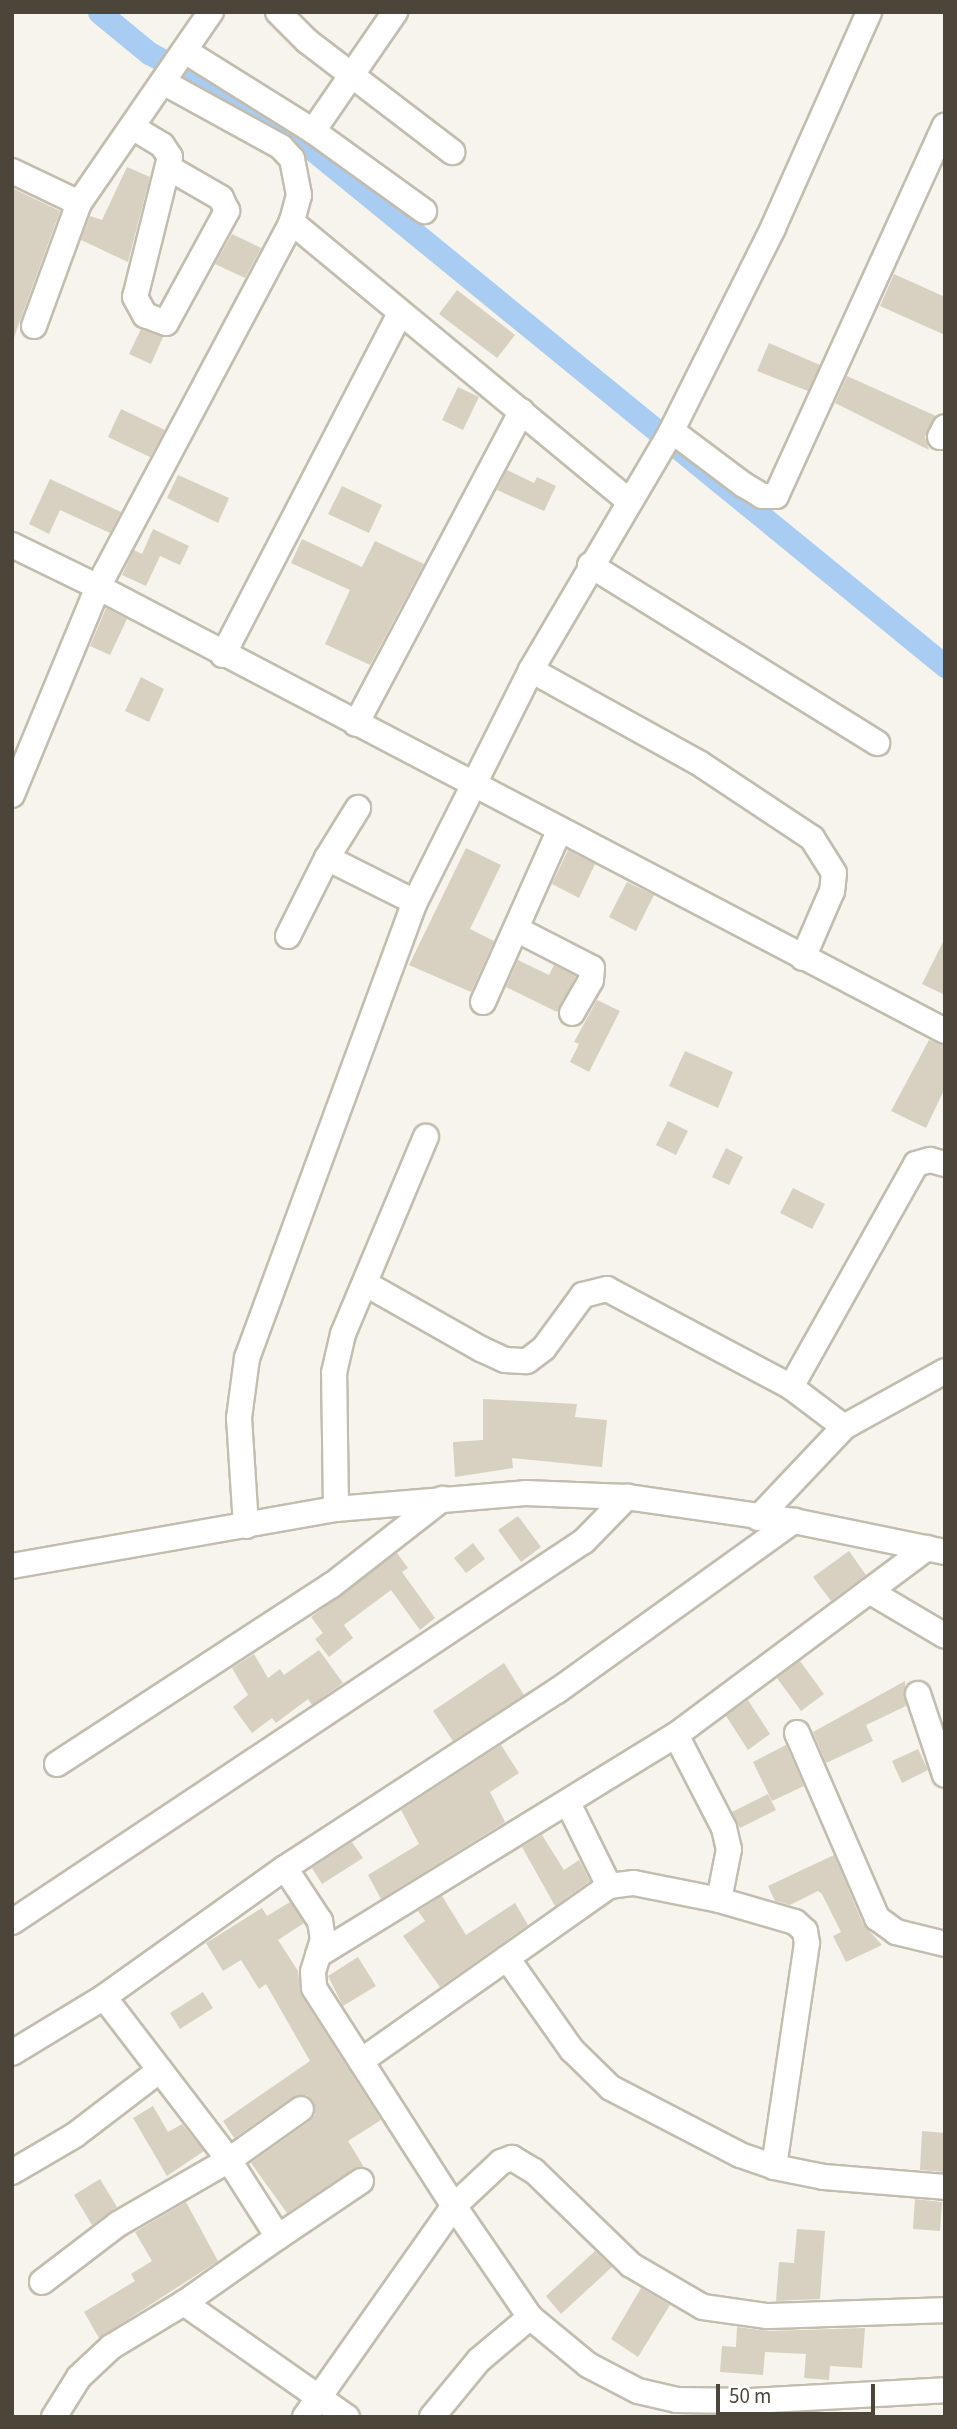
<!DOCTYPE html>
<style>
body{margin:0}
#map{position:relative;width:957px;height:2429px;overflow:hidden;background:#f6f4ec;font-family:"Source Sans 3",sans-serif}
div>[style]{position:absolute}
[style*='--x']{left:calc(var(--x)*1px);top:calc(var(--y)*1px);width:calc(var(--w)*1px);rotate:calc(var(--a)*1deg)}
.canal>*{height:23px;margin:-11.5px;padding:0 11.5px;transform-origin:11.5px;border-radius:11.5px;background:#a9ccf2}
.building>*{inset:0;background:#d8d1c1}
.roads{filter:drop-shadow(2px 0 #c2bdae) drop-shadow(-2px 0 #c2bdae) drop-shadow(0 2px #c2bdae) drop-shadow(0 -2px #c2bdae)}
.minor>*{height:24px;margin:-12px;padding:0 12px;transform-origin:12px;border-radius:12px;background:#fff}
span{translate:-50% -50%;white-space:nowrap;text-align:center;line-height:1.15;-webkit-text-stroke:5px #fff;paint-order:stroke}
.frame{position:absolute;inset:0;border:14px solid #4b4639;pointer-events:none}
.scale{position:absolute;left:716px;top:2384px;width:159px;height:32px;box-sizing:border-box;border:4px solid #4b4639;border-top:0;padding-left:9px;font-size:21px;line-height:24px;white-space:nowrap;color:#4b4639;-webkit-text-stroke:5px #fff;paint-order:stroke}
</style>
<div id="map">
<div class="canal">
<div style="--x:99;--y:12;--w:65;--a:39.4"></div>
<div style="--x:149;--y:53;--w:149;--a:28.1"></div>
<div style="--x:280;--y:123;--w:859;--a:39.23"></div>
</div>
<div class="building">
<div style="clip-path:polygon(127px 167px,150px 177px,128px 262px,81px 240px,90px 216px,102px 220px)"></div>
<div style="clip-path:polygon(12px 188px,60px 211px,12px 343px)"></div>
<div style="clip-path:polygon(232px 234px,261px 248px,245px 278px,215px 264px)"></div>
<div style="clip-path:polygon(894px 274px,945px 297px,945px 335px,880px 306px)"></div>
<div style="clip-path:polygon(457px 290px,515px 335px,497px 358px,439px 314px)"></div>
<div style="clip-path:polygon(141px 329px,163px 337px,151px 364px,129px 354px)"></div>
<div style="clip-path:polygon(769px 343px,820px 365px,808px 391px,757px 371px)"></div>
<div style="clip-path:polygon(847px 376px,936px 416px,925px 437px,929px 450px,835px 403px)"></div>
<div style="clip-path:polygon(458px 387px,479px 397px,463px 430px,442px 420px)"></div>
<div style="clip-path:polygon(121px 409px,165px 430px,150px 457px,108px 437px)"></div>
<div style="clip-path:polygon(507px 470px,534px 483px,537px 477px,556px 486px,544px 511px,497px 490px)"></div>
<div style="clip-path:polygon(178px 475px,229px 498px,218px 523px,167px 498px)"></div>
<div style="clip-path:polygon(50px 479px,121px 512px,110px 533px,60px 510px,49px 534px,29px 524px)"></div>
<div style="clip-path:polygon(342px 486px,382px 505px,369px 533px,328px 514px)"></div>
<div style="clip-path:polygon(153px 529px,189px 546px,180px 565px,160px 556px,146px 586px,122px 575px,134px 550px,142px 554px)"></div>
<div style="clip-path:polygon(302px 539px,362px 567px,375px 541px,424px 564px,370px 665px,325px 644px,350px 590px,291px 563px)"></div>
<div style="clip-path:polygon(106px 608px,127px 619px,110px 655px,90px 646px)"></div>
<div style="clip-path:polygon(141px 677px,164px 689px,149px 722px,125px 711px)"></div>
<div style="clip-path:polygon(466px 848px,501px 865px,470px 929px,494px 941px,471px 992px,409px 965px)"></div>
<div style="clip-path:polygon(568px 850px,595px 864px,579px 898px,552px 884px)"></div>
<div style="clip-path:polygon(627px 882px,654px 895px,636px 931px,609px 917px)"></div>
<div style="clip-path:polygon(945px 938px,945px 995px,922px 984px)"></div>
<div style="clip-path:polygon(518px 960px,549px 975px,554px 965px,576px 976px,557px 1012px,506px 987px)"></div>
<div style="clip-path:polygon(597px 1000px,620px 1011px,589px 1072px,570px 1062px,579px 1044px,574px 1042px)"></div>
<div style="clip-path:polygon(929px 1040px,945px 1046px,945px 1088px,926px 1128px,891px 1111px)"></div>
<div style="clip-path:polygon(685px 1051px,733px 1072px,718px 1108px,669px 1086px)"></div>
<div style="clip-path:polygon(668px 1121px,688px 1131px,676px 1155px,656px 1145px)"></div>
<div style="clip-path:polygon(726px 1148px,743px 1157px,729px 1185px,712px 1177px)"></div>
<div style="clip-path:polygon(793px 1188px,825px 1204px,812px 1229px,780px 1213px)"></div>
<div style="clip-path:polygon(483px 1399px,577px 1404px,575px 1417px,607px 1420px,602px 1467px,512px 1458px,513px 1468px,455px 1477px,453px 1442px,483px 1440px)"></div>
<div style="clip-path:polygon(518px 1516px,541px 1547px,521px 1562px,498px 1530px)"></div>
<div style="clip-path:polygon(473px 1543px,485px 1559px,466px 1573px,454px 1558px)"></div>
<div style="clip-path:polygon(849px 1551px,866px 1575px,831px 1601px,813px 1577px)"></div>
<div style="clip-path:polygon(397px 1553px,408px 1568px,402px 1572px,435px 1618px,420px 1630px,391px 1590px,344px 1625px,353px 1638px,329px 1657px,315px 1639px,323px 1633px,311px 1617px)"></div>
<div style="clip-path:polygon(319px 1650px,343px 1683px,312px 1705px,308px 1699px,276px 1723px,272px 1718px,252px 1733px,233px 1707px,248px 1695px,232px 1668px,254px 1654px,268px 1678px,280px 1669px,284px 1675px)"></div>
<div style="clip-path:polygon(800px 1661px,824px 1694px,801px 1711px,777px 1678px)"></div>
<div style="clip-path:polygon(504px 1663px,524px 1695px,453px 1741px,433px 1711px)"></div>
<div style="clip-path:polygon(905px 1681px,906px 1706px,866px 1725px,873px 1741px,826px 1763px,813px 1732px)"></div>
<div style="clip-path:polygon(748px 1700px,770px 1734px,748px 1750px,726px 1716px)"></div>
<div style="clip-path:polygon(501px 1745px,519px 1773px,490px 1792px,505px 1822px,381px 1899px,368px 1875px,419px 1844px,401px 1810px)"></div>
<div style="clip-path:polygon(786px 1745px,804px 1786px,772px 1801px,753px 1762px)"></div>
<div style="clip-path:polygon(918px 1749px,928px 1770px,902px 1783px,892px 1761px)"></div>
<div style="clip-path:polygon(768px 1794px,776px 1810px,740px 1828px,732px 1812px)"></div>
<div style="clip-path:polygon(542px 1835px,564px 1870px,579px 1860px,590px 1881px,555px 1906px,522px 1847px)"></div>
<div style="clip-path:polygon(352px 1842px,363px 1858px,322px 1884px,312px 1868px)"></div>
<div style="clip-path:polygon(834px 1855px,863px 1924px,882px 1945px,846px 1962px,833px 1936px,841px 1932px,822px 1894px,818px 1891px,790px 1905px,775px 1901px,768px 1886px)"></div>
<div style="clip-path:polygon(442px 1896px,466px 1935px,515px 1903px,528px 1925px,440px 1987px,403px 1936px,425px 1921px,418px 1911px)"></div>
<div style="clip-path:polygon(290px 1902px,304px 1923px,278px 1940px,298px 1971px,301px 1995px,381px 2120px,348px 2141px,364px 2167px,353px 2169px,287px 2213px,251px 2163px,310px 2121px,315px 2115px,313px 2101px,307px 2095px,293px 2097px,234px 2138px,223px 2121px,310px 2061px,266px 1984px,259px 1989px,241px 1960px,223px 1971px,206px 1943px,262px 1908px,267px 1916px)"></div>
<div style="clip-path:polygon(358px 1957px,376px 1986px,343px 2006px,328px 1976px)"></div>
<div style="clip-path:polygon(203px 1992px,213px 2008px,180px 2029px,170px 2013px)"></div>
<div style="clip-path:polygon(153px 2106px,168px 2132px,182px 2124px,204px 2151px,167px 2176px,133px 2118px)"></div>
<div style="clip-path:polygon(922px 2131px,945px 2133px,944px 2172px,920px 2170px)"></div>
<div style="clip-path:polygon(100px 2179px,117px 2207px,92px 2225px,74px 2195px)"></div>
<div style="clip-path:polygon(915px 2199px,942px 2202px,940px 2231px,913px 2229px)"></div>
<div style="clip-path:polygon(186px 2202px,218px 2261px,99px 2338px,84px 2312px,135px 2281px,131px 2274px,152px 2261px,135px 2232px)"></div>
<div style="clip-path:polygon(797px 2229px,825px 2231px,820px 2299px,776px 2301px,779px 2262px,794px 2263px)"></div>
<div style="clip-path:polygon(595px 2251px,612px 2267px,561px 2314px,546px 2296px)"></div>
<div style="clip-path:polygon(641px 2288px,670px 2305px,638px 2357px,611px 2339px)"></div>
<div style="clip-path:polygon(737px 2327px,767px 2331px,865px 2328px,862px 2368px,830px 2366px,829px 2380px,804px 2378px,806px 2354px,765px 2352px,763px 2375px,720px 2372px,722px 2346px,736px 2347px)"></div>
</div>
<div class="roads">
<div class="minor">
<div style="--x:278;--y:12;--w:41;--a:45"></div>
<div style="--x:307;--y:41;--w:183;--a:37.4"></div>
<div style="--x:185;--y:51;--w:151;--a:32"></div>
<div style="--x:313;--y:131;--w:137;--a:35.8"></div>
<div style="--x:163;--y:82;--w:135;--a:28.8"></div>
<div style="--x:281;--y:147;--w:16;--a:47"></div>
<div style="--x:292;--y:159;--w:37;--a:79"></div>
<div style="--x:299;--y:195;--w:28;--a:105"></div>
<div style="--x:132;--y:127;--w:35;--a:31"></div>
<div style="--x:162;--y:145;--w:14;--a:56"></div>
<div style="--x:170;--y:157;--w:144;--a:104"></div>
<div style="--x:135;--y:297;--w:21;--a:61"></div>
<div style="--x:145;--y:315;--w:22;--a:21"></div>
<div style="--x:166;--y:323;--w:128;--a:-61.4"></div>
<div style="--x:227;--y:211;--w:14;--a:-115"></div>
<div style="--x:221;--y:198;--w:60;--a:-150"></div>
<div style="--x:313;--y:131;--w:145;--a:-55.4"></div>
<div style="--x:12;--y:171;--w:74;--a:25.5"></div>
<div style="--x:34;--y:326;--w:131;--a:-69.9"></div>
<div style="--x:79;--y:203;--w:232;--a:-55.4"></div>
<div style="--x:672;--y:431;--w:90;--a:36.9"></div>
<div style="--x:744;--y:485;--w:21;--a:31"></div>
<div style="--x:762;--y:496;--w:14;--a:0"></div>
<div style="--x:776;--y:496;--w:407;--a:-65.5"></div>
<div style="--x:940;--y:437;--w:11;--a:-63"></div>
<div style="--x:629;--y:501;--w:438;--a:-140.4"></div>
<div style="--x:292;--y:222;--w:413;--a:118"></div>
<div style="--x:98;--y:587;--w:956;--a:27.66"></div>
<div style="--x:12;--y:545;--w:96;--a:26"></div>
<div style="--x:98;--y:587;--w:225;--a:112.5"></div>
<div style="--x:590;--y:565;--w:338;--a:31.8"></div>
<div style="--x:223;--y:655;--w:384;--a:-62.6"></div>
<div style="--x:531;--y:670;--w:192;--a:29"></div>
<div style="--x:699;--y:763;--w:136;--a:33.6"></div>
<div style="--x:812;--y:838;--w:41;--a:57.8"></div>
<div style="--x:834;--y:873;--w:18;--a:96"></div>
<div style="--x:832;--y:891;--w:73;--a:113.4"></div>
<div style="--x:356;--y:724;--w:354;--a:-62.1"></div>
<div style="--x:327;--y:858;--w:98;--a:26.6"></div>
<div style="--x:516;--y:929;--w:85;--a:27.2"></div>
<div style="--x:592;--y:968;--w:12;--a:95"></div>
<div style="--x:591;--y:980;--w:38;--a:120"></div>
<div style="--x:288;--y:936;--w:87;--a:-63.4"></div>
<div style="--x:327;--y:858;--w:59;--a:-58.2"></div>
<div style="--x:483;--y:1002;--w:189;--a:-66"></div>
<div style="--x:366;--y:1284;--w:132;--a:29.5"></div>
<div style="--x:481;--y:1349;--w:26;--a:25"></div>
<div style="--x:505;--y:1360;--w:22;--a:3"></div>
<div style="--x:527;--y:1361;--w:21;--a:-37"></div>
<div style="--x:544;--y:1348;--w:66;--a:-53.7"></div>
<div style="--x:583;--y:1295;--w:25;--a:-14"></div>
<div style="--x:607;--y:1289;--w:208;--a:28"></div>
<div style="--x:791;--y:1387;--w:66;--a:37"></div>
<div style="--x:791;--y:1387;--w:256;--a:-60.7"></div>
<div style="--x:916;--y:1164;--w:15;--a:-16"></div>
<div style="--x:930;--y:1160;--w:16;--a:15"></div>
<div style="--x:336;--y:1509;--w:136;--a:-90.8"></div>
<div style="--x:334;--y:1373;--w:40;--a:-77"></div>
<div style="--x:343;--y:1334;--w:214;--a:-67.2"></div>
<div style="--x:758;--y:1518;--w:125;--a:-46.6"></div>
<div style="--x:844;--y:1427;--w:115;--a:-29"></div>
<div style="--x:246;--y:1526;--w:108;--a:-93.7"></div>
<div style="--x:239;--y:1418;--w:61;--a:-82.4"></div>
<div style="--x:247;--y:1358;--w:486;--a:-69.8"></div>
<div style="--x:415;--y:902;--w:259;--a:-63.4"></div>
<div style="--x:531;--y:670;--w:276;--a:-59.5"></div>
<div style="--x:671;--y:432;--w:228;--a:-63.4"></div>
<div style="--x:773;--y:228;--w:236;--a:-66"></div>
<div style="--x:12;--y:1566;--w:329;--a:-10"></div>
<div style="--x:336;--y:1509;--w:190;--a:-4.8"></div>
<div style="--x:525;--y:1493;--w:102;--a:2.2"></div>
<div style="--x:627;--y:1497;--w:169;--a:8.2"></div>
<div style="--x:794;--y:1521;--w:154;--a:11.6"></div>
<div style="--x:869;--y:1591;--w:88;--a:30.6"></div>
<div style="--x:918;--y:1694;--w:85;--a:71.6"></div>
<div style="--x:797;--y:1733;--w:202;--a:66.6"></div>
<div style="--x:877;--y:1918;--w:24;--a:36"></div>
<div style="--x:896;--y:1932;--w:50;--a:13.8"></div>
<div style="--x:676;--y:1735;--w:105;--a:62.7"></div>
<div style="--x:724;--y:1828;--w:22;--a:77"></div>
<div style="--x:729;--y:1849;--w:52;--a:101.1"></div>
<div style="--x:57;--y:1764;--w:328;--a:-33.1"></div>
<div style="--x:332;--y:1585;--w:140;--a:-38"></div>
<div style="--x:568;--y:1803;--w:93;--a:63.7"></div>
<div style="--x:285;--y:1868;--w:64;--a:56.6"></div>
<div style="--x:320;--y:1921;--w:18;--a:81"></div>
<div style="--x:323;--y:1939;--w:34;--a:107"></div>
<div style="--x:313;--y:1972;--w:16;--a:86"></div>
<div style="--x:314;--y:1988;--w:259;--a:57.3"></div>
<div style="--x:454;--y:2206;--w:64;--a:-43.1"></div>
<div style="--x:501;--y:2162;--w:12;--a:-20"></div>
<div style="--x:512;--y:2158;--w:26;--a:31"></div>
<div style="--x:534;--y:2171;--w:135;--a:44.1"></div>
<div style="--x:631;--y:2265;--w:83;--a:30.3"></div>
<div style="--x:703;--y:2307;--w:65;--a:8"></div>
<div style="--x:767;--y:2316;--w:178;--a:-1.9"></div>
<div style="--x:12;--y:1922;--w:687;--a:-33.67"></div>
<div style="--x:584;--y:1541;--w:62;--a:-45.7"></div>
<div style="--x:318;--y:1955;--w:420;--a:-31.6"></div>
<div style="--x:676;--y:1735;--w:313;--a:-36.7"></div>
<div style="--x:507;--y:1958;--w:113;--a:54.8"></div>
<div style="--x:572;--y:2050;--w:54;--a:44.3"></div>
<div style="--x:611;--y:2088;--w:145;--a:27.4"></div>
<div style="--x:740;--y:2155;--w:36;--a:19"></div>
<div style="--x:774;--y:2167;--w:51;--a:11.3"></div>
<div style="--x:824;--y:2177;--w:121;--a:4.7"></div>
<div style="--x:12;--y:2053;--w:108;--a:-31.3"></div>
<div style="--x:361;--y:2061;--w:304;--a:-35.2"></div>
<div style="--x:609;--y:1886;--w:25;--a:-7"></div>
<div style="--x:634;--y:1883;--w:87;--a:11.3"></div>
<div style="--x:719;--y:1900;--w:79;--a:16.1"></div>
<div style="--x:795;--y:1922;--w:13;--a:42"></div>
<div style="--x:805;--y:1931;--w:12;--a:81"></div>
<div style="--x:807;--y:1943;--w:226;--a:98.4"></div>
<div style="--x:12;--y:2172;--w:73;--a:-30.4"></div>
<div style="--x:75;--y:2135;--w:107;--a:-37.4"></div>
<div style="--x:278;--y:2237;--w:100;--a:-34"></div>
<div style="--x:42;--y:2282;--w:96;--a:-37.3"></div>
<div style="--x:118;--y:2224;--w:128;--a:-30"></div>
<div style="--x:229;--y:2160;--w:88;--a:-35.3"></div>
<div style="--x:184;--y:2303;--w:199;--a:35"></div>
<div style="--x:54;--y:2417;--w:47;--a:-58"></div>
<div style="--x:79;--y:2377;--w:44;--a:-43.2"></div>
<div style="--x:111;--y:2347;--w:85;--a:-31.1"></div>
<div style="--x:184;--y:2303;--w:115;--a:-35.1"></div>
<div style="--x:278;--y:2237;--w:91;--a:-122.5"></div>
<div style="--x:229;--y:2160;--w:205;--a:-127.5"></div>
<div style="--x:104;--y:1997;--w:222;--a:-35.5"></div>
<div style="--x:285;--y:1868;--w:325;--a:-33.1"></div>
<div style="--x:557;--y:1691;--w:292;--a:-35.7"></div>
<div style="--x:305;--y:2417;--w:258;--a:-54.8"></div>
<div style="--x:454;--y:2206;--w:135;--a:55.6"></div>
<div style="--x:530;--y:2317;--w:75;--a:39.6"></div>
<div style="--x:588;--y:2365;--w:56;--a:27.5"></div>
<div style="--x:638;--y:2391;--w:39;--a:13"></div>
<div style="--x:676;--y:2400;--w:75;--a:0.8"></div>
<div style="--x:751;--y:2401;--w:194;--a:-3.2"></div>
<div style="--x:432;--y:2417;--w:74;--a:-50.5"></div>
<div style="--x:479;--y:2360;--w:67;--a:-40.1"></div>
</div>
</div>
<div class="frame"></div>
<div class="scale">50 m</div>
</div>
